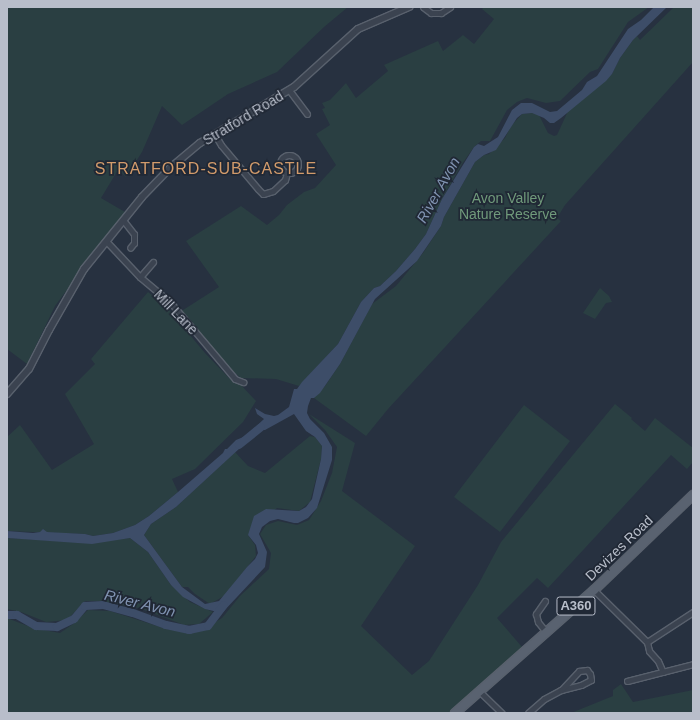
<!DOCTYPE html>
<style>
body{margin:0}
#map{position:relative;width:700px;height:720px;overflow:hidden;background:#273140;font-family:Helvetica,sans-serif}
div>[style]{position:absolute}
[style*='--x']{left:calc(var(--x)*1px);top:calc(var(--y)*1px);width:calc(var(--w)*1px);rotate:calc(var(--a)*1deg)}
.green>*{inset:0;background:#2a3f42}
.water>*{inset:0;background:#3d4d68}
.river>*{height:8px;margin:-4px;padding:0 4px;transform-origin:4px;border-radius:4px;background:#3d4d68}
.roads{filter:drop-shadow(1px 0 #59616d) drop-shadow(-1px 0 #59616d) drop-shadow(0 1px #59616d) drop-shadow(0 -1px #59616d)}
.minor>*{height:5px;margin:-2.5px;padding:0 2.5px;transform-origin:2.5px;border-radius:2.5px;background:#3b4350}
.minor>.ring{margin:-2.5px;padding:0;box-sizing:content-box;background:none;border:5px solid #3b4350;border-radius:50%}
.tertiary>*{height:6px;margin:-3px;padding:0 3px;transform-origin:3px;border-radius:3px;background:#3b4350}
.primary>*{height:8px;margin:-4px;padding:0 4px;transform-origin:4px;border-radius:4px;background:#596270}
span{translate:-50% -50%;white-space:nowrap;text-align:center;line-height:1.15;-webkit-text-stroke:3.5px #202835;paint-order:stroke}
.shield-label span{padding:1px 3px;background:#202835;border:1px solid;border-radius:3px;-webkit-text-stroke-width:0}
.shield-label{font-size:13px;color:#b8beca;font-weight:700}
.street-label{font-size:14px;color:#b8beca}
.park-label{font-size:14px;color:#709a7b}
.water-label{font-size:15px;color:#8093b1;font-style:italic}
.quarter-label{font-size:16px;color:#d29b6b;letter-spacing:1px}
.frame{position:absolute;inset:0;border:8px solid #b8beca;pointer-events:none}
</style>
<div id="map">
<div class="green">
<div style="clip-path:polygon(7px 7px,348px 7px,324px 27px,277px 72px,228px 94px,182px 125px,162px 106px,142px 152px,126px 177px,118px 170px,101px 198px,125px 212px,55px 306px,27px 364px,7px 349px)"></div>
<div style="clip-path:polygon(484px 7px,649px 7px,628px 22px,598px 69px,590px 72px,560px 101px,546px 103px,527px 98px,517px 102px,507px 110px,490px 141px,481px 141px,474px 147px,462px 164px,442px 199px,426px 234px,415px 249px,396px 271px,380px 286px,374px 288px,361px 302px,338px 344px,299px 386px,276px 379px,241px 378px,229px 368px,180px 312px,219px 287px,186px 241px,241px 206px,267px 225px,279px 215px,287px 205px,304px 192px,315px 188px,336px 165px,316px 134px,330px 125px,322px 109px,325px 108px,322px 103px,330px 100px,346px 83px,356px 98px,388px 71px,384px 65px,438px 41px,443px 51px,463px 35px,474px 44px,494px 19px,482px 9px)"></div>
<div style="clip-path:polygon(674px 7px,693px 7px,693px 62px,565px 205px,557px 218px,561px 221px,388px 409px,366px 436px,314px 398px,325px 386px,340px 364px,372px 304px,396px 286px,423px 253px,441px 226px,444px 217px,475px 162px,484px 155px,489px 154px,505px 138px,511px 126px,522px 114px,532px 113px,539px 115px,548px 133px,554px 136px,557px 135px,568px 111px,612px 74px,620px 58px,633px 40px,637px 36px,640px 40px)"></div>
<div style="clip-path:polygon(600px 288px,609px 296px,612px 302px,606px 303px,595px 319px,583px 313px)"></div>
<div style="clip-path:polygon(148px 292px,164px 304px,205px 353px,230px 379px,241px 385px,256px 401px,243px 422px,195px 469px,172px 479px,178px 492px,149px 516px,135px 525px,113px 533px,93px 536px,85px 534px,7px 531px,7px 437px,20px 425px,52px 470px,94px 444px,65px 394px,95px 364px,91px 359px)"></div>
<div style="clip-path:polygon(615px 404px,632px 418px,631px 419px,645px 431px,655px 418px,693px 448px,693px 462px,687px 469px,671px 455px,548px 588px,537px 578px,497px 618px,522px 647px,449px 713px,7px 713px,7px 618px,33px 628px,60px 633px,73px 624px,88px 610px,110px 611px,170px 630px,201px 631px,222px 618px,240px 596px,269px 569px,271px 553px,260px 534px,266px 525px,278px 521px,297px 525px,309px 520px,321px 501px,332px 473px,337px 447px,325px 430px,309px 414px,355px 443px,342px 491px,415px 546px,361px 626px,412px 675px,429px 661px,478px 585px,501px 542px)"></div>
<div style="clip-path:polygon(524px 405px,570px 441px,500px 532px,454px 497px)"></div>
<div style="clip-path:polygon(310px 436px,315px 437px,322px 446px,321px 459px,310px 502px,299px 511px,277px 508px,248px 535px,255px 545px,256px 556px,224px 596px,210px 604px,195px 594px,188px 587px,182px 587px,144px 535px,151px 524px,176px 507px,235px 452px,248px 466px,265px 473px)"></div>
<div style="clip-path:polygon(7px 538px,75px 542px,130px 538px,148px 552px,171px 585px,190px 602px,213px 612px,199px 624px,184px 625px,139px 608px,100px 601px,85px 601px,67px 620px,46px 622px,21px 612px,7px 609px)"></div>
<div style="clip-path:polygon(621px 684px,633px 702px,693px 690px,693px 713px,571px 713px,613px 696px,613px 690px)"></div>
</div>
<div class="water">
<div style="clip-path:polygon(654px 7px,667px 7px,633px 40px,620px 58px,612px 74px,606px 81px,561px 118px,554px 123px,550px 123px,544px 118px,532px 113px,522px 114px,517px 118px,496px 150px,484px 155px,475px 162px,444px 217px,441px 226px,417px 261px,375px 299px,340px 364px,320px 393px,314px 398px,311px 398px,308px 406px,307px 413px,310px 419px,324px 433px,332px 447px,332px 460px,317px 508px,308px 518px,298px 523px,294px 523px,278px 519px,270px 521px,262px 527px,259px 534px,267px 552px,265px 567px,222px 613px,205px 609px,183px 597px,171px 585px,148px 552px,130px 538px,92px 544px,7px 538px,7px 531px,33px 533px,40px 532px,43px 529px,47px 532px,85px 534px,93px 536px,113px 533px,135px 525px,149px 516px,178px 492px,223px 453px,225px 449px,227px 449px,236px 440px,246px 436px,248px 438px,240px 448px,176px 507px,151px 524px,144px 535px,182px 587px,205px 604px,219px 601px,247px 567px,255px 559px,258px 553px,256px 545px,248px 535px,254px 516px,266px 509px,299px 511px,306px 507px,312px 499px,321px 459px,322px 446px,315px 437px,306px 431px,294px 414px,265px 430px,257px 430px,253px 434px,251px 431px,264px 419px,257px 414px,255px 408px,265px 414px,274px 416px,278px 415px,289px 407px,294px 389px,297px 389px,302px 382px,338px 344px,361px 302px,374px 288px,380px 286px,396px 271px,415px 249px,426px 234px,442px 199px,474px 147px,478px 144px,484px 146px,498px 137px,512px 110px,521px 103px,532px 103px,550px 112px,557px 111px,582px 90px,587px 82px,597px 76px,628px 29px,641px 20px)"></div>
</div>
<div class="river">
<div style="--x:239;--y:445;--w:28;--a:-39"></div>
<div style="--x:7;--y:615;--w:10;--a:0"></div>
<div style="--x:17;--y:615;--w:22;--a:30"></div>
<div style="--x:36;--y:626;--w:21;--a:3"></div>
<div style="--x:57;--y:627;--w:19;--a:-25"></div>
<div style="--x:74;--y:619;--w:17;--a:-50"></div>
<div style="--x:85;--y:606;--w:18;--a:-3"></div>
<div style="--x:103;--y:605;--w:31;--a:15"></div>
<div style="--x:133;--y:613;--w:35;--a:20"></div>
<div style="--x:166;--y:625;--w:24;--a:12"></div>
<div style="--x:189;--y:630;--w:19;--a:-12"></div>
<div style="--x:208;--y:626;--w:26;--a:-53"></div>
</div>
<div class="roads">
<div class="minor">
<div style="--x:423;--y:7;--w:10;--a:37"></div>
<div style="--x:431;--y:13;--w:10;--a:0"></div>
<div style="--x:441;--y:13;--w:11;--a:-34"></div>
<div style="--x:289;--y:90;--w:30;--a:53"></div>
<div style="--x:214;--y:133;--w:14;--a:60"></div>
<div style="--x:221;--y:145;--w:57;--a:49.9"></div>
<div style="--x:258;--y:189;--w:7;--a:45"></div>
<div style="--x:263;--y:194;--w:10;--a:-17"></div>
<div style="--x:273;--y:191;--w:16;--a:-43"></div>
<div style="--x:285;--y:180;--w:7;--a:-74"></div>
<div class="ring" style="left:280px;top:155px;width:13px;height:13px"></div>
<div style="--x:123;--y:220;--w:18;--a:52"></div>
<div style="--x:134;--y:234;--w:9;--a:90"></div>
<div style="--x:134;--y:243;--w:6;--a:129"></div>
<div style="--x:107;--y:242;--w:48;--a:46.7"></div>
<div style="--x:140;--y:277;--w:40;--a:40"></div>
<div style="--x:171;--y:303;--w:99;--a:49.9"></div>
<div style="--x:235;--y:379;--w:9;--a:21"></div>
<div style="--x:140;--y:277;--w:20;--a:-49"></div>
<div style="--x:594;--y:590;--w:74;--a:44.5"></div>
<div style="--x:647;--y:642;--w:55;--a:-33.1"></div>
<div style="--x:545;--y:601;--w:16;--a:125"></div>
<div style="--x:536;--y:614;--w:8;--a:76"></div>
<div style="--x:538;--y:622;--w:13;--a:51"></div>
<div style="--x:647;--y:642;--w:9;--a:77"></div>
<div style="--x:649;--y:651;--w:13;--a:48"></div>
<div style="--x:658;--y:661;--w:12;--a:66"></div>
<div style="--x:627;--y:681;--w:68;--a:-14.4"></div>
<div style="--x:479;--y:691;--w:32;--a:44"></div>
<div style="--x:528;--y:713;--w:21;--a:-41"></div>
<div style="--x:544;--y:699;--w:19;--a:-28"></div>
<div style="--x:561;--y:690;--w:21;--a:-14"></div>
<div style="--x:581;--y:685;--w:11;--a:-27"></div>
<div style="--x:591;--y:680;--w:6;--a:-99"></div>
<div style="--x:590;--y:674;--w:5;--a:-127"></div>
<div style="--x:587;--y:670;--w:8;--a:173"></div>
<div style="--x:579;--y:671;--w:26;--a:133"></div>
</div>
<div class="tertiary">
<div style="--x:7;--y:394;--w:33;--a:-49"></div>
<div style="--x:29;--y:369;--w:44;--a:-62.9"></div>
<div style="--x:49;--y:330;--w:70;--a:-60.2"></div>
<div style="--x:84;--y:269;--w:92;--a:-51.1"></div>
<div style="--x:142;--y:197;--w:40;--a:-46"></div>
<div style="--x:170;--y:168;--w:39;--a:-40"></div>
<div style="--x:200;--y:143;--w:109;--a:-30.8"></div>
<div style="--x:294;--y:87;--w:86;--a:-42.2"></div>
<div style="--x:358;--y:29;--w:56;--a:-23.3"></div>
</div>
<div class="primary">
<div style="--x:455;--y:713;--w:186;--a:-41.5"></div>
<div style="--x:594;--y:590;--w:137;--a:-43.8"></div>
</div>
</div>
<div class="shield-label">
<span style="left:576px;top:606px">A360</span>
</div>
<div class="street-label">
<span style="left:243px;top:118px;rotate:-31deg">Stratford Road</span>
<span style="left:176px;top:312px;rotate:46deg">Mill Lane</span>
<span style="left:619px;top:548px;rotate:-44deg">Devizes Road</span>
</div>
<div class="park-label">
<span style="left:508px;top:206px">Avon Valley<br>Nature Reserve</span>
</div>
<div class="water-label">
<span style="left:438px;top:190px;rotate:-61deg">River Avon</span>
<span style="left:140px;top:603px;rotate:14deg">River Avon</span>
</div>
<div class="quarter-label">
<span style="left:206px;top:169px">STRATFORD-SUB-CASTLE</span>
</div>
<div class="frame"></div>
</div>
